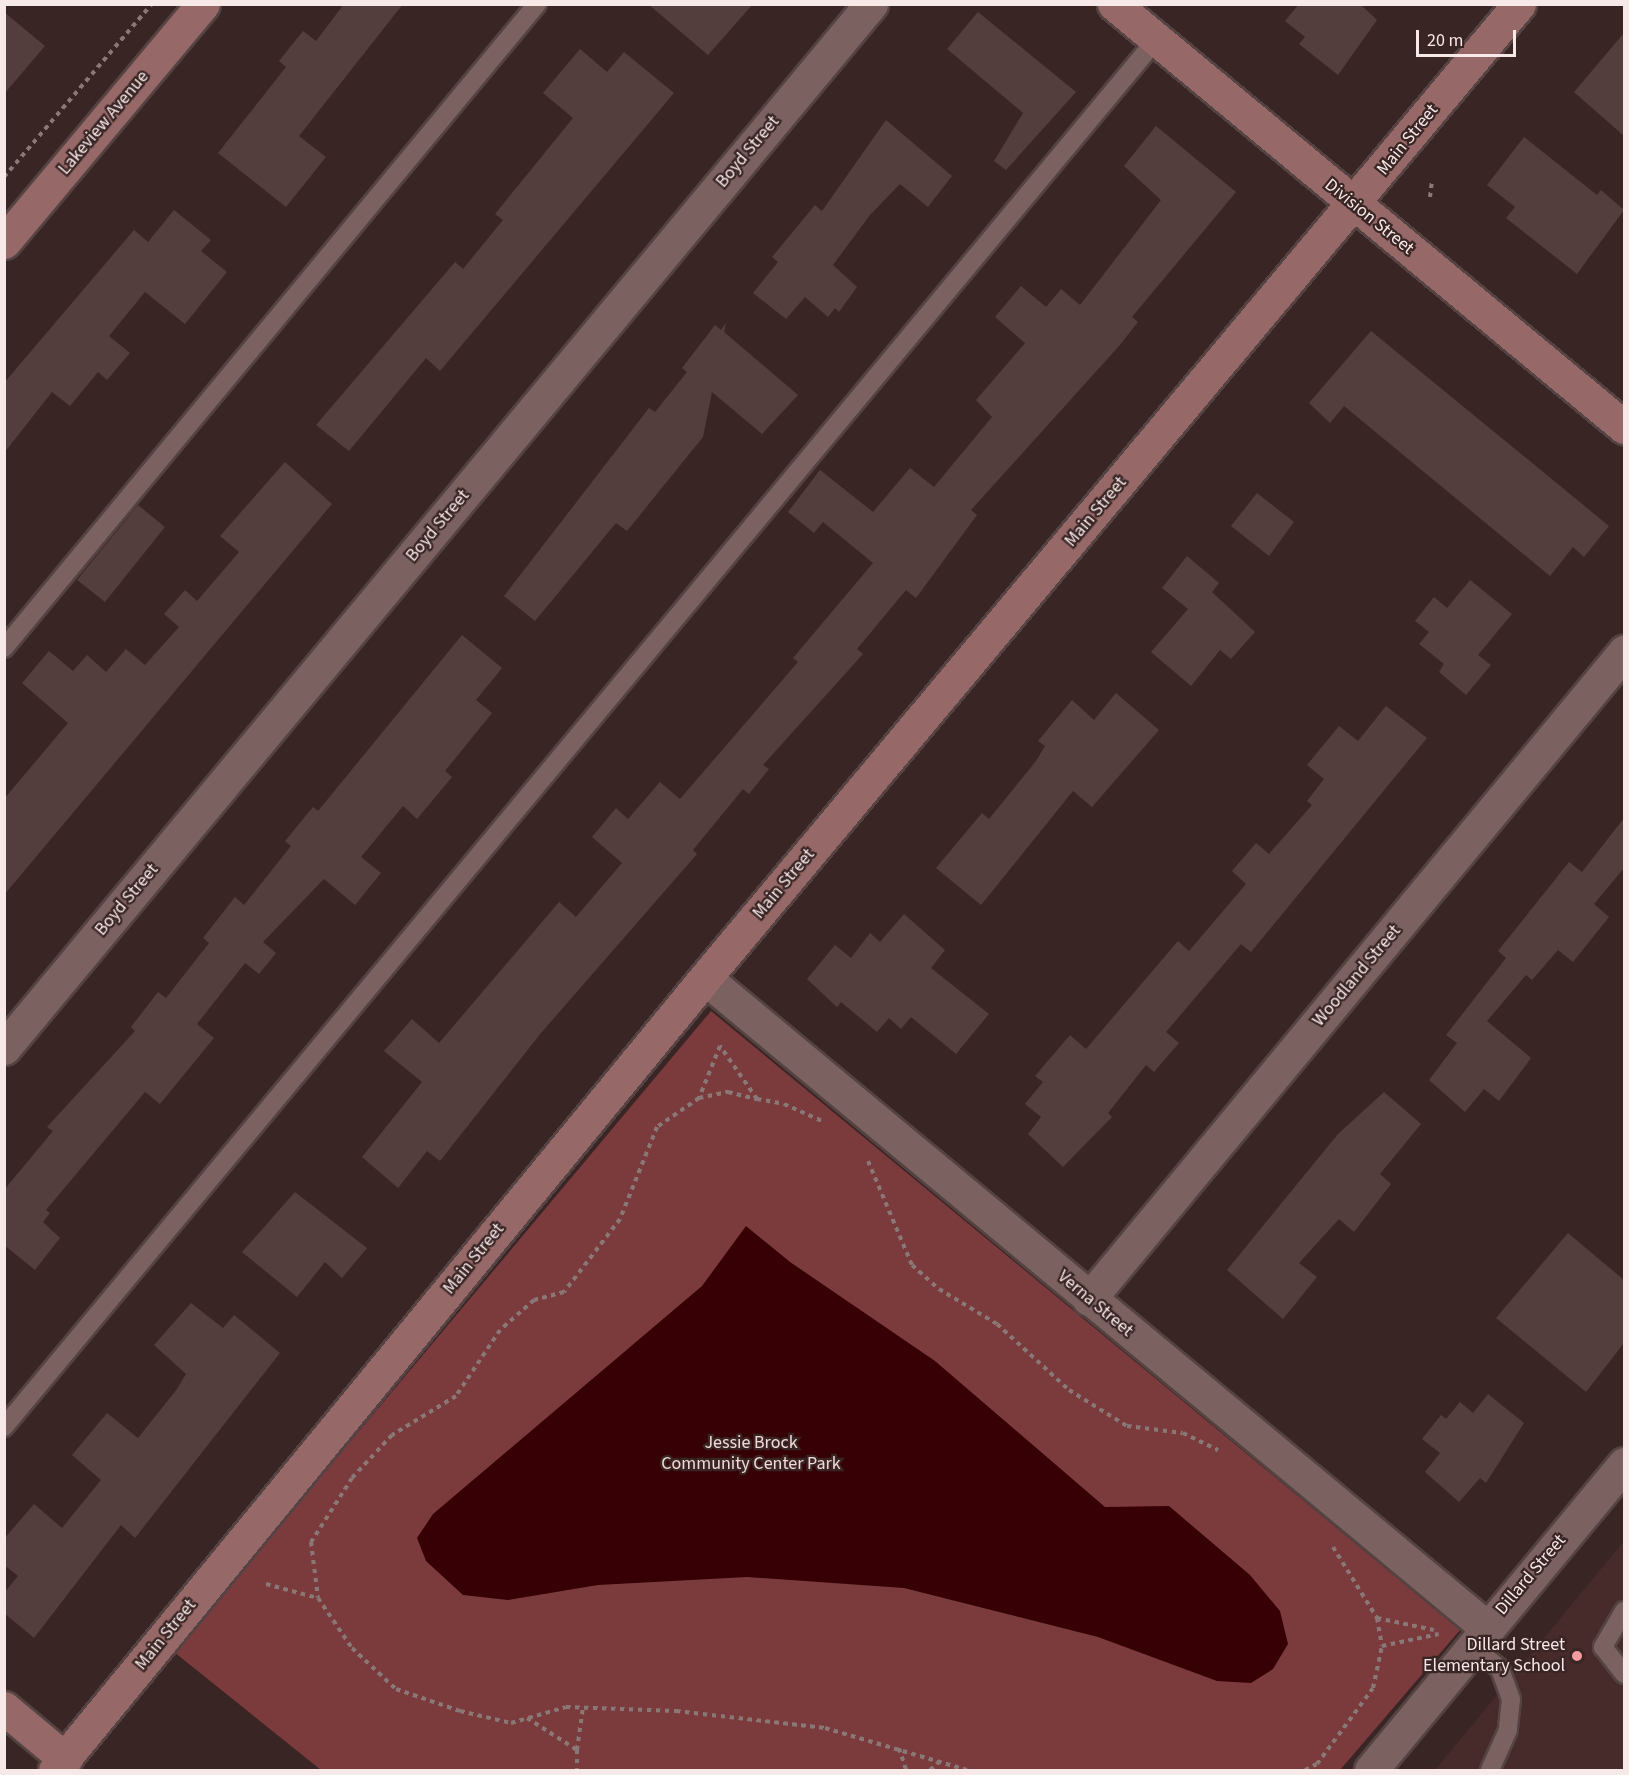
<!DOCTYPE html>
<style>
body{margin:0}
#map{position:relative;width:1629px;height:1775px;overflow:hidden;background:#3a2525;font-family:"Source Sans 3",sans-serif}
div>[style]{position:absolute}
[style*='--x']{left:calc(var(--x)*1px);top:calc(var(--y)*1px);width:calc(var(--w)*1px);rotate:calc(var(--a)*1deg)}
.built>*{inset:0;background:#472a2a}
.green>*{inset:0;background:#7b3b3d}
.water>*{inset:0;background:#360005}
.building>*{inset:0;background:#543d3d}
.path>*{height:4px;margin-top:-2px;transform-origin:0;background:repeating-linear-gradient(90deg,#8a7877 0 4.5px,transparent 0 9px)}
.roads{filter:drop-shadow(2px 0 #544342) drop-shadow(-2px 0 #544342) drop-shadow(0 2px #544342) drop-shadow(0 -2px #544342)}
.lane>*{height:18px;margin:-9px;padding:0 9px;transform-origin:9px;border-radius:9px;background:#7b6261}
.street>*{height:33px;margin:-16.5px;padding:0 16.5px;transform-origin:16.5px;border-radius:16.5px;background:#7b6261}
.secondary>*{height:33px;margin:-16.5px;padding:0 16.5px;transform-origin:16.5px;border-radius:16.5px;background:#966868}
.dots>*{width:16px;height:16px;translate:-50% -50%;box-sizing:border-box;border:3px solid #3a2525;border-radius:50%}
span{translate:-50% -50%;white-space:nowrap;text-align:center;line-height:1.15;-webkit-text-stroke:4.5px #3a2525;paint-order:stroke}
.street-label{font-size:18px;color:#f7e9e8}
.park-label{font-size:18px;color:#f3dad9}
.poi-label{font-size:18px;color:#f7e9e8}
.right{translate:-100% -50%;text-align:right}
.frame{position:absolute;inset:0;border:6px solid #f7e9e8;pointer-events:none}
.scale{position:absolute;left:1416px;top:30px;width:100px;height:27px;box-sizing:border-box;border:3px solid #f7e9e8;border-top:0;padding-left:8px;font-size:18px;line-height:21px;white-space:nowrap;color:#f7e9e8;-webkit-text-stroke:4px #3a2525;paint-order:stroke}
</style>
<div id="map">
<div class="built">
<div style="clip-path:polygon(1624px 1541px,1624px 1770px,1435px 1770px)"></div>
</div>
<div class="green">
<div style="clip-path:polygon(711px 1011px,1460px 1630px,1340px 1770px,321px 1770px,174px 1652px)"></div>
</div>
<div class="water">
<div style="clip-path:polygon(746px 1226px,790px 1262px,935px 1361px,1105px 1507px,1169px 1506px,1250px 1575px,1280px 1611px,1288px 1644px,1273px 1669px,1251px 1683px,1217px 1681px,1098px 1637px,904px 1588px,747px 1577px,598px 1585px,508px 1600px,463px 1595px,426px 1561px,417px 1538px,433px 1514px,702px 1286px)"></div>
</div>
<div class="building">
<div style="clip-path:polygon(344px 4px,403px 4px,299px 136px,326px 157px,286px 207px,218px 153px,286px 67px,279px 61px,303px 31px,316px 41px)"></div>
<div style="clip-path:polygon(648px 4px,753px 4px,708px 55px)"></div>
<div style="clip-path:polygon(1299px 4px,1360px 4px,1377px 20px,1338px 75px,1299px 44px,1305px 37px,1285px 21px)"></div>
<div style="clip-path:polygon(4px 12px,45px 46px,4px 94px)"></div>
<div style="clip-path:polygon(978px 12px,1076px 92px,1006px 170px,994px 161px,1023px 113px,947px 49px)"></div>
<div style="clip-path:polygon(1624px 33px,1624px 136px,1574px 92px)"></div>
<div style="clip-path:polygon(580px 49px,607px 72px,624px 52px,674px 93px,440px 371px,426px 358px,349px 451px,316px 425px,455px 262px,463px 269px,503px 220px,495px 214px,573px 118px,543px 93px)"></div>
<div style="clip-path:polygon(886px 120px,952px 176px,928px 207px,900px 184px,870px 215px,833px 265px,857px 287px,839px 312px,835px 308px,828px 317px,805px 297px,786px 319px,753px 293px,778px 262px,772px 257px,815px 205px,822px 211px)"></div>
<div style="clip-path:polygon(1156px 126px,1236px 192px,1132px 317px,1138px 322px,1119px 346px,971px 510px,977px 515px,916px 598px,906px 590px,857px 649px,863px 654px,763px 765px,769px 769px,749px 794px,743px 789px,693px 850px,697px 854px,541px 1033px,440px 1161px,427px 1151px,398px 1188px,362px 1157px,422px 1082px,384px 1051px,412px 1019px,439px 1043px,559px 902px,576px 917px,622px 863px,592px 837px,616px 808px,628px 819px,660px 782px,680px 799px,798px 662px,793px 658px,873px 563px,823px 522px,814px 533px,788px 512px,820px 470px,873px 512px,910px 468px,934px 487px,992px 417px,976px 400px,1025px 343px,995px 317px,1021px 286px,1046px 307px,1061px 289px,1080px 305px,1161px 200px,1124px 166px)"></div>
<div style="clip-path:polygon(1524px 137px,1597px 195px,1601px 190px,1624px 210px,1577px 274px,1506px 218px,1515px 207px,1487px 185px)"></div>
<div style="clip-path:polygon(174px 210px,211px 240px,201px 251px,227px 272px,185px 324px,145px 292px,109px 336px,130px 353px,107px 380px,98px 372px,70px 406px,52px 392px,4px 453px,4px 383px,134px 230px,148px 242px)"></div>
<div style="clip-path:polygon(726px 323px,724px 332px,798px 395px,762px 434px,712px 392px,703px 437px,627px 531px,616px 523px,535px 621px,504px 596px,649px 408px,655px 412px,687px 372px,682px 368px,715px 325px,721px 330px)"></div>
<div style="clip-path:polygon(1371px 331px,1609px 526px,1584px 557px,1573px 547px,1550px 576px,1344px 406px,1330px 423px,1309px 403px)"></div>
<div style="clip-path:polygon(285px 462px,332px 504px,4px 895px,4px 799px,68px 723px,22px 683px,49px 651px,73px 671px,87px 655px,106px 672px,126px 649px,145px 665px,179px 627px,164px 614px,185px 590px,197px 601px,239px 552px,220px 536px)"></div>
<div style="clip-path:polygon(1257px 493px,1294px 522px,1269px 556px,1231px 526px)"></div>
<div style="clip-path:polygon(138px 505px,165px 527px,105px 602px,77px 580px)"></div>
<div style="clip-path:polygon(1187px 556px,1219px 583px,1212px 592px,1255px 632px,1231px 659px,1220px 650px,1191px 686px,1151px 652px,1188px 609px,1162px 588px)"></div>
<div style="clip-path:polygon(1470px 580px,1512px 614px,1478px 655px,1491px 665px,1466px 695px,1439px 672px,1444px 664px,1419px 644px,1429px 632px,1415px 621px,1434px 597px,1447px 608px)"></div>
<div style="clip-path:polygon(462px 635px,502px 668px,476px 700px,492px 713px,445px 771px,452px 777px,417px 819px,403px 806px,361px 857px,381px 873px,355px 905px,324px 879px,263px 942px,276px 953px,259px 974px,245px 963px,197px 1024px,214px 1038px,160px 1104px,145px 1092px,46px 1210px,50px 1213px,43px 1222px,60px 1238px,35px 1270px,4px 1245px,4px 1190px,53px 1131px,47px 1127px,135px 1031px,131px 1027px,158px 992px,166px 998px,209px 943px,203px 938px,235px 897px,244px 905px,291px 846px,285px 841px,313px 807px,318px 811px)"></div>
<div style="clip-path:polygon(1116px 693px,1159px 730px,1092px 807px,1073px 791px,981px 905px,936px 868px,982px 813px,989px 819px,1036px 761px,1045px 746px,1038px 741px,1072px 700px,1094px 720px)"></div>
<div style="clip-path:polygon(1386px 706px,1427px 738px,1251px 952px,1241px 944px,1166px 1032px,1179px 1043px,1154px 1072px,1146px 1065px,1108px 1113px,1112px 1117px,1063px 1167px,1028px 1134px,1041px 1117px,1025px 1104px,1043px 1082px,1035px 1076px,1070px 1035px,1086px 1049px,1178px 941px,1189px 951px,1246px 884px,1232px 871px,1256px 843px,1269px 854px,1312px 805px,1307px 801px,1324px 779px,1307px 765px,1339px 726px,1358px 741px)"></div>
<div style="clip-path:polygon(1624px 818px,1624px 868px,1594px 904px,1609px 917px,1573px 962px,1558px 950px,1532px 980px,1526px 975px,1487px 1021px,1531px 1058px,1499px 1101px,1484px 1089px,1465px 1112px,1429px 1080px,1457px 1043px,1446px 1035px,1506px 958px,1498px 951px,1569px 862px,1582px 872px)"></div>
<div style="clip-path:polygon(904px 914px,945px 950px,931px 968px,989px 1014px,956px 1054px,911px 1017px,901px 1029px,889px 1018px,877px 1032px,841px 1002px,837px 1007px,807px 979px,835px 945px,851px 958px,870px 933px,880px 942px)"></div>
<div style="clip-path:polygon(1384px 1092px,1421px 1124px,1380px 1174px,1391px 1184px,1354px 1232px,1339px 1219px,1299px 1263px,1317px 1277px,1283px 1319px,1227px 1270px,1338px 1134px)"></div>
<div style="clip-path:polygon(295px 1192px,367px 1248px,342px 1278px,325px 1262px,297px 1297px,242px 1252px)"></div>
<div style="clip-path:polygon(1568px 1233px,1624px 1280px,1624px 1343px,1586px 1392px,1496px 1318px)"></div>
<div style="clip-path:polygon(191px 1303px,223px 1328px,234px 1315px,280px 1353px,135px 1538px,121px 1525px,34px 1638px,4px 1613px,4px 1593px,18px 1576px,4px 1565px,4px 1539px,34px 1504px,62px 1528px,101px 1480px,72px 1455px,107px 1413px,138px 1438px,177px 1389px,186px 1374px,154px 1345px)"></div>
<div style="clip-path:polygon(1488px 1394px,1524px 1423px,1486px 1483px,1480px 1478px,1459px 1502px,1425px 1472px,1440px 1453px,1422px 1439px,1441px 1415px,1446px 1419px,1460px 1402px,1473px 1413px)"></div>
</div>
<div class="path">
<div style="--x:4;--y:177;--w:228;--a:-49.5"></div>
<div style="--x:1430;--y:197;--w:17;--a:-83"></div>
<div style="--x:699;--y:1098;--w:51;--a:145.4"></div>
<div style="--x:657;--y:1127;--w:99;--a:111.9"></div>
<div style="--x:620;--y:1219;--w:92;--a:127.5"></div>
<div style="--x:564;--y:1292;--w:31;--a:165"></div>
<div style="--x:534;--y:1300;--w:45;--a:138.6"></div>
<div style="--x:500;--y:1330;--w:79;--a:123.7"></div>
<div style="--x:456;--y:1396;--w:75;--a:148.6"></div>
<div style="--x:392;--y:1435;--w:59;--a:132.9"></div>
<div style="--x:352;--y:1478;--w:76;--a:122.6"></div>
<div style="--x:311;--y:1542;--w:56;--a:82.9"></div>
<div style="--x:318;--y:1598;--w:60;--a:55.8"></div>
<div style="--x:352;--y:1648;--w:60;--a:43"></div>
<div style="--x:396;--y:1689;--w:68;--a:19"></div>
<div style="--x:460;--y:1711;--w:52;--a:13.2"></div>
<div style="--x:511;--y:1723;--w:57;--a:-16.2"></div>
<div style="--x:566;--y:1707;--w:110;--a:2.1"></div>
<div style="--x:676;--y:1711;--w:150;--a:6.5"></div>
<div style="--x:825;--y:1728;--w:148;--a:16.5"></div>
<div style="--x:757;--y:1099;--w:65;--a:-124.9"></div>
<div style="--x:720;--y:1046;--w:56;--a:112"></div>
<div style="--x:699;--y:1098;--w:30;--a:-12"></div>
<div style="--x:728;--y:1092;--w:30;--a:14"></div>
<div style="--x:757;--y:1099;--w:27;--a:10"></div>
<div style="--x:784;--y:1104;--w:42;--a:24.1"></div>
<div style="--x:868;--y:1161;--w:113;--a:67.1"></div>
<div style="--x:912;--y:1265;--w:36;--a:42"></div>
<div style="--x:939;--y:1289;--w:68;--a:31.1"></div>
<div style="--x:997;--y:1324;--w:98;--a:42.5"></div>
<div style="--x:1069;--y:1390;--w:68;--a:31.8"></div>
<div style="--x:1127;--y:1426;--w:56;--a:7.1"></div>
<div style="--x:1183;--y:1433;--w:39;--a:26"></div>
<div style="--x:1333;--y:1547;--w:84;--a:58.2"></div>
<div style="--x:1377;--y:1618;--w:58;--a:11.9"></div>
<div style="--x:266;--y:1584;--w:54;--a:15.1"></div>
<div style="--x:1377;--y:1618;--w:28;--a:80"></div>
<div style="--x:1382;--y:1646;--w:58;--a:-11.9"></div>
<div style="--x:527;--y:1718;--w:59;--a:32.6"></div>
<div style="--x:577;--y:1750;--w:20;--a:90"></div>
<div style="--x:899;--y:1748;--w:23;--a:72"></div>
<div style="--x:577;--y:1750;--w:43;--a:-82.1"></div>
<div style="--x:930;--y:1770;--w:13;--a:-42"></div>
<div style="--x:1305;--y:1770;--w:13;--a:-27"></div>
<div style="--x:1317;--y:1764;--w:94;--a:-53.6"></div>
<div style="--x:1373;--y:1688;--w:43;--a:-77.9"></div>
</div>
<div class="roads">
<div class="lane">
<div style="--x:4;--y:648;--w:836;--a:-50.39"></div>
<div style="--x:4;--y:1427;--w:1803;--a:-50.29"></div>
<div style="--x:1624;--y:1611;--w:42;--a:120.3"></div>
<div style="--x:1603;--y:1647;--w:34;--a:52"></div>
<div style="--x:1472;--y:1646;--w:36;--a:39"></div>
<div style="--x:1500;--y:1669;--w:32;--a:70"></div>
<div style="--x:1511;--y:1699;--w:31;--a:96"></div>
<div style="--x:1508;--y:1730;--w:44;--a:114.2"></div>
</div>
<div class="street">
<div style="--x:705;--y:978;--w:1017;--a:39.73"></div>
<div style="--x:4;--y:1048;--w:1357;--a:-50.29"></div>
<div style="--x:1089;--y:1299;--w:840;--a:-50.41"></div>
<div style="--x:1371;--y:1770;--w:397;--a:-50.4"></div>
</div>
<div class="secondary">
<div style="--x:1114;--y:4;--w:663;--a:39.67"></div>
<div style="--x:4;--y:242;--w:310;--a:-50.1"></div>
<div style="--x:4;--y:1708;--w:80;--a:39.9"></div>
<div style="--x:55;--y:1770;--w:1025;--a:-50.62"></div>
<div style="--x:705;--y:978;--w:1269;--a:-50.11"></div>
</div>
</div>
<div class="dots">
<div style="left:1577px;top:1656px;background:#f59b9b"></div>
</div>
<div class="street-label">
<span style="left:104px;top:123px;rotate:-50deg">Lakeview Avenue</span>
<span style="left:1408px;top:140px;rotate:-51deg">Main Street</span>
<span style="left:748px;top:152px;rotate:-50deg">Boyd Street</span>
<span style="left:1369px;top:217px;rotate:39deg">Division Street</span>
<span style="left:1096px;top:512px;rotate:-50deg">Main Street</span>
<span style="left:438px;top:526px;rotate:-50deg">Boyd Street</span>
<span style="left:784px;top:884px;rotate:-50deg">Main Street</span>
<span style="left:127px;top:900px;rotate:-50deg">Boyd Street</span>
<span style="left:1357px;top:976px;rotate:-50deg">Woodland Street</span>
<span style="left:474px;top:1259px;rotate:-51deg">Main Street</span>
<span style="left:1095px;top:1304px;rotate:40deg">Verna Street</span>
<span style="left:1531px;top:1575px;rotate:-50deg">Dillard Street</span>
<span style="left:166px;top:1635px;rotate:-51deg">Main Street</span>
</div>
<div class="park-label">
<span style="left:751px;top:1454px">Jessie Brock<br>Community Center Park</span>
</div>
<div class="poi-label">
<span class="right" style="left:1565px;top:1656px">Dillard Street<br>Elementary School</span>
</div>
<div class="frame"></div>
<div class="scale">20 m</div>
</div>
